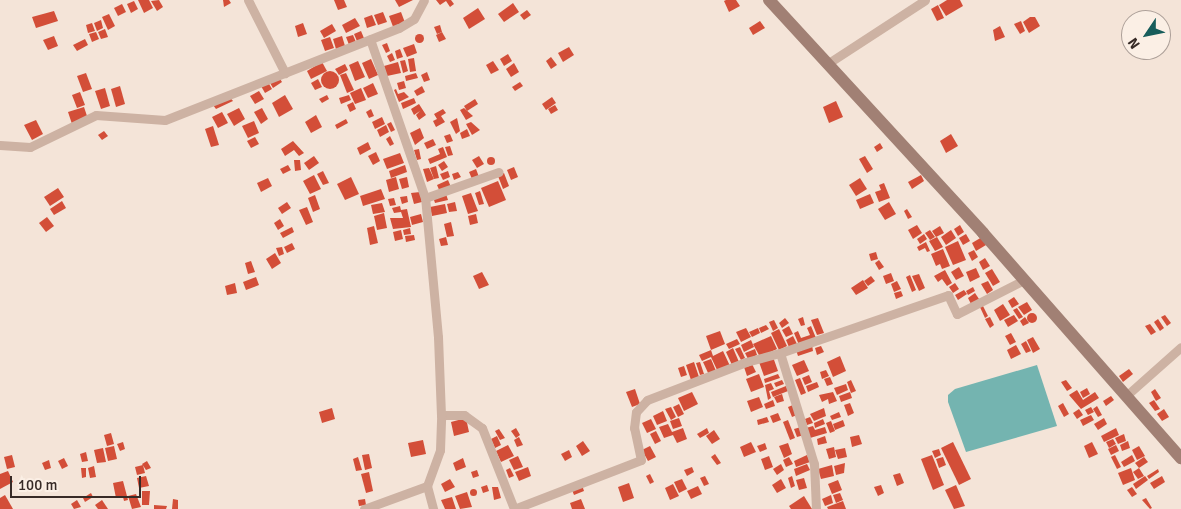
<!DOCTYPE html>
<style>
body{margin:0}
#map{position:relative;width:1181px;height:509px;overflow:hidden;background:#f4e4d8;font-family:Signika,sans-serif}
div>[style]{position:absolute}
[style*='--x']{left:calc(var(--x)*1px);top:calc(var(--y)*1px);width:calc(var(--w)*1px);rotate:calc(var(--a)*1deg)}
.water>*{inset:0;background:#74b4b0}
.building>*{inset:0;background:#d34e38}
.round{border-radius:50%}
.street>*{height:9px;margin:-4.5px;padding:0 4.5px;transform-origin:4.5px;border-radius:4.5px;background:#cdb2a3}
.secondary>*{height:12px;margin:-6px;padding:0 6px;transform-origin:6px;border-radius:6px;background:#a18074}
span{translate:-50% -50%;white-space:nowrap;text-align:center;line-height:1.15;-webkit-text-stroke:4.5px #fbefe5;paint-order:stroke}
.north{position:absolute;left:1121px;top:10px;width:50px;height:50px;box-sizing:border-box;background:#fbefe5;border:1px solid #ada099;border-radius:50%;rotate:236deg;font-size:14px;font-weight:700;line-height:20px;text-align:center;color:#372a26}
.north::after{content:'';display:block;margin:auto;width:18px;height:22px;background:#175d5b;clip-path:polygon(50% 0,100% 100%,50% 72%,0 100%)}
.scale{position:absolute;left:10px;top:476px;width:131px;height:22px;box-sizing:border-box;border:2px solid #372a26;border-top:0;padding-left:6px;font-size:15px;line-height:18px;white-space:nowrap;color:#372a26;-webkit-text-stroke:4px #fbefe5;paint-order:stroke}
</style>
<div id="map">
<div class="water">
<div style="clip-path:polygon(1037px 365px,1057px 426px,966px 452px,948px 402px,948px 395px,955px 389px)"></div>
</div>
<div class="building">
<div style="clip-path:polygon(138px 0,149px 0,153px 8px,144px 13px)"></div>
<div style="clip-path:polygon(159px 0,163px 7px,157px 11px,151px 1px)"></div>
<div style="clip-path:polygon(223px 0,229px 0,231px 3px,224px 7px)"></div>
<div style="clip-path:polygon(334px 0,344px 0,347px 7px,338px 10px)"></div>
<div style="clip-path:polygon(395px 0,413px 0,399px 7px)"></div>
<div style="clip-path:polygon(436px 0,451px 0,454px 4px,450px 7px,446px 1px,440px 5px)"></div>
<div style="clip-path:polygon(726px 0,736px 0,740px 6px,729px 12px,724px 1px)"></div>
<div style="clip-path:polygon(947px 0,960px 0,963px 6px,946px 16px,939px 5px)"></div>
<div style="clip-path:polygon(134px 1px,138px 9px,131px 13px,127px 4px)"></div>
<div style="clip-path:polygon(513px 3px,519px 12px,504px 22px,498px 14px)"></div>
<div style="clip-path:polygon(122px 4px,126px 12px,118px 16px,114px 8px)"></div>
<div style="clip-path:polygon(938px 5px,944px 18px,937px 21px,931px 9px)"></div>
<div style="clip-path:polygon(478px 8px,485px 19px,469px 29px,463px 18px)"></div>
<div style="clip-path:polygon(527px 10px,531px 15px,524px 20px,520px 15px)"></div>
<div style="clip-path:polygon(54px 11px,58px 21px,36px 28px,32px 17px)"></div>
<div style="clip-path:polygon(383px 12px,387px 22px,378px 25px,374px 15px)"></div>
<div style="clip-path:polygon(401px 12px,407px 28px,395px 32px,389px 16px)"></div>
<div style="clip-path:polygon(109px 14px,115px 26px,108px 30px,102px 17px)"></div>
<div style="clip-path:polygon(372px 15px,376px 25px,367px 28px,364px 18px)"></div>
<div style="clip-path:polygon(1030px 17px,1035px 17px,1040px 26px,1029px 33px,1023px 22px)"></div>
<div style="clip-path:polygon(355px 18px,360px 26px,346px 33px,342px 25px)"></div>
<div style="clip-path:polygon(101px 20px,103px 28px,97px 31px,94px 23px)"></div>
<div style="clip-path:polygon(760px 21px,765px 28px,753px 35px,749px 28px)"></div>
<div style="clip-path:polygon(1021px 21px,1025px 31px,1020px 34px,1014px 24px)"></div>
<div style="clip-path:polygon(92px 23px,95px 31px,88px 33px,86px 25px)"></div>
<div style="clip-path:polygon(303px 23px,307px 34px,298px 37px,295px 26px)"></div>
<div style="clip-path:polygon(332px 24px,336px 31px,324px 38px,320px 31px)"></div>
<div style="clip-path:polygon(440px 25px,442px 32px,437px 34px,434px 27px)"></div>
<div style="clip-path:polygon(1000px 26px,1005px 37px,995px 41px,993px 30px)"></div>
<div style="clip-path:polygon(105px 29px,108px 37px,101px 39px,98px 32px)"></div>
<div style="clip-path:polygon(361px 31px,366px 43px,359px 46px,354px 34px)"></div>
<div style="clip-path:polygon(96px 32px,99px 39px,92px 42px,89px 34px)"></div>
<div style="clip-path:polygon(442px 32px,446px 39px,439px 42px,436px 35px)"></div>
<div class="round" style="left:414.5px;top:33.5px;width:9px;height:9px"></div>
<div style="clip-path:polygon(353px 35px,358px 47px,351px 50px,346px 37px)"></div>
<div style="clip-path:polygon(54px 36px,58px 46px,48px 50px,43px 40px)"></div>
<div style="clip-path:polygon(342px 36px,345px 46px,336px 49px,333px 39px)"></div>
<div style="clip-path:polygon(330px 37px,334px 48px,325px 51px,321px 40px)"></div>
<div style="clip-path:polygon(85px 39px,88px 45px,77px 51px,73px 45px)"></div>
<div style="clip-path:polygon(387px 43px,390px 51px,386px 53px,382px 45px)"></div>
<div style="clip-path:polygon(414px 44px,417px 53px,407px 57px,403px 48px)"></div>
<div style="clip-path:polygon(569px 47px,574px 55px,563px 62px,558px 53px)"></div>
<div style="clip-path:polygon(400px 49px,403px 57px,397px 59px,395px 51px)"></div>
<div style="clip-path:polygon(392px 53px,395px 60px,390px 62px,387px 56px)"></div>
<div style="clip-path:polygon(508px 54px,512px 61px,504px 66px,500px 59px)"></div>
<div style="clip-path:polygon(551px 57px,557px 65px,551px 69px,546px 61px)"></div>
<div style="clip-path:polygon(414px 58px,416px 71px,410px 72px,408px 59px)"></div>
<div style="clip-path:polygon(371px 59px,378px 75px,369px 79px,362px 63px)"></div>
<div style="clip-path:polygon(405px 60px,408px 71px,403px 73px,400px 61px)"></div>
<div style="clip-path:polygon(358px 61px,365px 77px,355px 81px,349px 65px)"></div>
<div style="clip-path:polygon(493px 61px,499px 70px,491px 74px,486px 65px)"></div>
<div style="clip-path:polygon(322px 62px,327px 71px,311px 79px,307px 71px)"></div>
<div style="clip-path:polygon(398px 62px,401px 73px,387px 76px,384px 66px)"></div>
<div style="clip-path:polygon(514px 63px,519px 72px,511px 77px,506px 69px)"></div>
<div style="clip-path:polygon(345px 64px,348px 70px,339px 75px,335px 69px)"></div>
<div class="round" style="left:321px;top:71px;width:18px;height:18px"></div>
<div style="clip-path:polygon(427px 72px,430px 80px,424px 82px,421px 75px)"></div>
<div style="clip-path:polygon(86px 73px,92px 89px,83px 92px,77px 76px)"></div>
<div style="clip-path:polygon(346px 73px,354px 90px,347px 93px,340px 75px)"></div>
<div style="clip-path:polygon(416px 73px,418px 78px,406px 81px,405px 76px)"></div>
<div style="clip-path:polygon(279px 77px,282px 82px,273px 88px,270px 83px)"></div>
<div style="clip-path:polygon(318px 79px,322px 87px,315px 90px,311px 83px)"></div>
<div style="clip-path:polygon(404px 81px,406px 88px,399px 90px,397px 83px)"></div>
<div style="clip-path:polygon(268px 82px,272px 89px,265px 93px,261px 86px)"></div>
<div style="clip-path:polygon(520px 82px,523px 86px,515px 91px,512px 87px)"></div>
<div style="clip-path:polygon(373px 83px,378px 94px,368px 98px,363px 88px)"></div>
<div style="clip-path:polygon(120px 86px,125px 104px,116px 107px,111px 89px)"></div>
<div style="clip-path:polygon(422px 86px,425px 92px,417px 96px,414px 91px)"></div>
<div style="clip-path:polygon(105px 88px,110px 106px,101px 109px,95px 91px)"></div>
<div style="clip-path:polygon(361px 88px,366px 100px,355px 104px,350px 93px)"></div>
<div style="clip-path:polygon(396px 89px,398px 94px,404px 92px,409px 97px,399px 102px,394px 90px)"></div>
<div style="clip-path:polygon(259px 91px,264px 99px,255px 104px,250px 96px)"></div>
<div style="clip-path:polygon(80px 92px,85px 105px,77px 108px,72px 95px)"></div>
<div style="clip-path:polygon(228px 95px,233px 101px,216px 109px,213px 105px)"></div>
<div style="clip-path:polygon(285px 95px,293px 109px,279px 117px,272px 103px)"></div>
<div style="clip-path:polygon(327px 95px,329px 99px,322px 103px,319px 99px)"></div>
<div style="clip-path:polygon(349px 95px,351px 100px,341px 104px,339px 98px)"></div>
<div style="clip-path:polygon(552px 97px,556px 103px,546px 110px,542px 104px)"></div>
<div style="clip-path:polygon(414px 98px,416px 103px,403px 109px,401px 103px)"></div>
<div style="clip-path:polygon(475px 99px,478px 104px,467px 111px,464px 106px)"></div>
<div style="clip-path:polygon(836px 101px,843px 117px,829px 123px,823px 107px)"></div>
<div style="clip-path:polygon(353px 102px,356px 109px,350px 112px,347px 105px)"></div>
<div style="clip-path:polygon(419px 104px,426px 115px,419px 120px,416px 115px,420px 111px,414px 115px,411px 109px)"></div>
<div style="clip-path:polygon(555px 105px,558px 110px,551px 114px,548px 109px)"></div>
<div style="clip-path:polygon(84px 107px,88px 119px,72px 124px,68px 112px)"></div>
<div style="clip-path:polygon(239px 108px,245px 119px,234px 126px,227px 114px)"></div>
<div style="clip-path:polygon(262px 108px,268px 119px,261px 124px,254px 112px)"></div>
<div style="clip-path:polygon(464px 108px,473px 116px,466px 120px,460px 110px)"></div>
<div style="clip-path:polygon(371px 109px,374px 116px,369px 118px,366px 112px)"></div>
<div style="clip-path:polygon(443px 109px,446px 113px,441px 116px,445px 122px,436px 127px,433px 121px,437px 119px,434px 114px)"></div>
<div style="clip-path:polygon(222px 112px,228px 123px,218px 128px,212px 117px)"></div>
<div style="clip-path:polygon(316px 115px,322px 127px,311px 133px,305px 122px)"></div>
<div style="clip-path:polygon(382px 117px,385px 124px,375px 129px,372px 122px)"></div>
<div style="clip-path:polygon(457px 118px,460px 131px,456px 134px,450px 122px)"></div>
<div style="clip-path:polygon(346px 119px,348px 123px,337px 129px,335px 125px)"></div>
<div style="clip-path:polygon(36px 120px,43px 134px,32px 140px,24px 125px)"></div>
<div style="clip-path:polygon(254px 121px,259px 133px,248px 138px,242px 126px)"></div>
<div style="clip-path:polygon(391px 122px,395px 130px,391px 132px,387px 124px)"></div>
<div style="clip-path:polygon(471px 122px,480px 130px,472px 135px,466px 124px)"></div>
<div style="clip-path:polygon(386px 125px,389px 132px,380px 137px,377px 130px)"></div>
<div style="clip-path:polygon(213px 126px,219px 145px,211px 147px,205px 129px)"></div>
<div style="clip-path:polygon(420px 128px,424px 138px,415px 145px,410px 133px)"></div>
<div style="clip-path:polygon(467px 129px,470px 136px,462px 139px,460px 133px)"></div>
<div style="clip-path:polygon(104px 131px,108px 136px,102px 140px,98px 135px)"></div>
<div style="clip-path:polygon(450px 134px,453px 141px,447px 143px,444px 136px)"></div>
<div style="clip-path:polygon(951px 134px,958px 146px,946px 153px,940px 141px)"></div>
<div style="clip-path:polygon(390px 136px,394px 144px,390px 146px,386px 139px)"></div>
<div style="clip-path:polygon(255px 137px,259px 144px,251px 148px,247px 141px)"></div>
<div style="clip-path:polygon(433px 139px,436px 145px,427px 149px,424px 143px)"></div>
<div style="clip-path:polygon(293px 141px,304px 153px,299px 156px,294px 150px,285px 156px,281px 149px)"></div>
<div style="clip-path:polygon(368px 142px,371px 149px,360px 155px,357px 148px)"></div>
<div style="clip-path:polygon(880px 143px,883px 148px,877px 152px,874px 147px)"></div>
<div style="clip-path:polygon(450px 146px,453px 155px,448px 156px,445px 147px)"></div>
<div style="clip-path:polygon(443px 147px,447px 157px,430px 164px,428px 159px,440px 154px,438px 149px)"></div>
<div style="clip-path:polygon(419px 149px,421px 159px,417px 160px,414px 150px)"></div>
<div style="clip-path:polygon(376px 152px,380px 161px,373px 165px,368px 156px)"></div>
<div style="clip-path:polygon(400px 153px,404px 163px,387px 169px,383px 159px)"></div>
<div style="clip-path:polygon(314px 156px,319px 163px,309px 170px,304px 163px)"></div>
<div style="clip-path:polygon(479px 156px,484px 164px,477px 168px,472px 160px)"></div>
<div style="clip-path:polygon(865px 156px,873px 169px,867px 173px,859px 159px)"></div>
<div class="round" style="left:487px;top:157px;width:8px;height:8px"></div>
<div style="clip-path:polygon(294px 160px,300px 160px,301px 170px,295px 171px)"></div>
<div style="clip-path:polygon(444px 161px,448px 167px,442px 171px,438px 165px)"></div>
<div style="clip-path:polygon(288px 165px,291px 170px,283px 174px,280px 169px)"></div>
<div style="clip-path:polygon(405px 165px,407px 172px,391px 178px,389px 171px)"></div>
<div style="clip-path:polygon(436px 166px,439px 178px,434px 179px,430px 168px)"></div>
<div style="clip-path:polygon(514px 167px,518px 177px,511px 180px,507px 170px)"></div>
<div style="clip-path:polygon(429px 168px,434px 179px,427px 182px,423px 169px)"></div>
<div style="clip-path:polygon(476px 169px,479px 177px,472px 179px,469px 172px)"></div>
<div style="clip-path:polygon(323px 171px,329px 183px,323px 185px,317px 174px)"></div>
<div style="clip-path:polygon(448px 171px,450px 177px,443px 180px,440px 174px)"></div>
<div style="clip-path:polygon(458px 172px,461px 177px,454px 180px,452px 174px)"></div>
<div style="clip-path:polygon(504px 173px,509px 186px,503px 189px,498px 176px)"></div>
<div style="clip-path:polygon(314px 175px,321px 189px,310px 194px,303px 181px)"></div>
<div style="clip-path:polygon(921px 175px,924px 181px,912px 189px,908px 182px)"></div>
<div style="clip-path:polygon(351px 177px,359px 194px,345px 200px,337px 184px)"></div>
<div style="clip-path:polygon(396px 177px,399px 189px,389px 192px,386px 180px)"></div>
<div style="clip-path:polygon(407px 177px,409px 187px,402px 189px,399px 179px)"></div>
<div style="clip-path:polygon(268px 178px,272px 186px,261px 192px,257px 183px)"></div>
<div style="clip-path:polygon(860px 178px,867px 189px,856px 196px,849px 185px)"></div>
<div style="clip-path:polygon(448px 180px,451px 187px,440px 192px,437px 185px)"></div>
<div style="clip-path:polygon(498px 181px,506px 200px,489px 207px,481px 188px)"></div>
<div style="clip-path:polygon(884px 183px,890px 198px,879px 202px,875px 192px,881px 190px,879px 185px)"></div>
<div style="clip-path:polygon(58px 188px,64px 197px,50px 206px,44px 197px)"></div>
<div style="clip-path:polygon(381px 189px,385px 199px,363px 206px,360px 196px)"></div>
<div style="clip-path:polygon(480px 191px,484px 204px,479px 205px,475px 193px)"></div>
<div style="clip-path:polygon(420px 192px,422px 202px,414px 204px,411px 193px)"></div>
<div style="clip-path:polygon(471px 193px,478px 211px,468px 214px,462px 196px)"></div>
<div style="clip-path:polygon(446px 194px,448px 200px,435px 203px,433px 197px)"></div>
<div style="clip-path:polygon(870px 194px,874px 203px,860px 209px,856px 200px)"></div>
<div style="clip-path:polygon(315px 195px,320px 209px,313px 212px,308px 198px)"></div>
<div style="clip-path:polygon(407px 196px,408px 202px,402px 204px,400px 197px)"></div>
<div style="clip-path:polygon(394px 198px,396px 205px,390px 206px,388px 199px)"></div>
<div style="clip-path:polygon(62px 201px,66px 208px,54px 215px,50px 209px)"></div>
<div style="clip-path:polygon(287px 202px,291px 208px,282px 214px,278px 208px)"></div>
<div style="clip-path:polygon(455px 202px,457px 211px,449px 212px,447px 204px)"></div>
<div style="clip-path:polygon(889px 202px,896px 214px,885px 220px,878px 209px)"></div>
<div style="clip-path:polygon(382px 203px,385px 212px,373px 214px,371px 205px)"></div>
<div style="clip-path:polygon(445px 204px,447px 213px,432px 216px,430px 207px)"></div>
<div style="clip-path:polygon(400px 206px,401px 210px,407px 209px,411px 227px,393px 229px,390px 218px,403px 218px,401px 212px,394px 213px,392px 208px)"></div>
<div style="clip-path:polygon(307px 207px,313px 222px,306px 225px,299px 210px)"></div>
<div style="clip-path:polygon(907px 209px,912px 217px,908px 219px,904px 211px)"></div>
<div style="clip-path:polygon(384px 213px,387px 228px,377px 230px,374px 216px)"></div>
<div style="clip-path:polygon(421px 214px,423px 222px,412px 225px,410px 217px)"></div>
<div style="clip-path:polygon(476px 214px,478px 223px,470px 225px,468px 216px)"></div>
<div style="clip-path:polygon(47px 217px,54px 226px,46px 232px,39px 223px)"></div>
<div style="clip-path:polygon(280px 219px,284px 226px,278px 230px,274px 223px)"></div>
<div style="clip-path:polygon(451px 222px,454px 236px,447px 237px,444px 224px)"></div>
<div style="clip-path:polygon(917px 225px,922px 233px,913px 239px,908px 230px)"></div>
<div style="clip-path:polygon(960px 225px,964px 232px,958px 236px,954px 229px)"></div>
<div style="clip-path:polygon(374px 226px,378px 243px,370px 245px,367px 228px)"></div>
<div style="clip-path:polygon(940px 226px,944px 233px,936px 237px,932px 231px)"></div>
<div style="clip-path:polygon(292px 227px,294px 232px,283px 238px,280px 233px)"></div>
<div style="clip-path:polygon(410px 228px,411px 234px,404px 235px,403px 230px)"></div>
<div style="clip-path:polygon(401px 230px,403px 239px,395px 241px,393px 232px)"></div>
<div style="clip-path:polygon(930px 230px,935px 237px,930px 240px,925px 233px)"></div>
<div style="clip-path:polygon(951px 230px,956px 238px,946px 245px,941px 237px)"></div>
<div style="clip-path:polygon(924px 234px,927px 239px,920px 244px,917px 239px)"></div>
<div style="clip-path:polygon(966px 234px,970px 241px,963px 245px,959px 238px)"></div>
<div style="clip-path:polygon(414px 235px,415px 240px,406px 242px,405px 236px)"></div>
<div style="clip-path:polygon(446px 237px,448px 245px,441px 246px,439px 239px)"></div>
<div style="clip-path:polygon(937px 237px,943px 247px,935px 251px,929px 241px)"></div>
<div style="clip-path:polygon(982px 237px,986px 245px,976px 251px,972px 243px)"></div>
<div style="clip-path:polygon(958px 241px,966px 260px,953px 265px,945px 247px)"></div>
<div style="clip-path:polygon(926px 242px,930px 251px,927px 252px,925px 248px,919px 251px,917px 247px)"></div>
<div style="clip-path:polygon(292px 243px,295px 249px,287px 253px,284px 247px)"></div>
<div style="clip-path:polygon(282px 247px,284px 254px,279px 256px,276px 248px)"></div>
<div style="clip-path:polygon(943px 249px,950px 266px,942px 269px,940px 264px,936px 266px,931px 254px)"></div>
<div style="clip-path:polygon(974px 250px,978px 257px,972px 261px,968px 253px)"></div>
<div style="clip-path:polygon(876px 252px,878px 259px,871px 261px,869px 254px)"></div>
<div style="clip-path:polygon(275px 253px,281px 263px,272px 269px,266px 259px)"></div>
<div style="clip-path:polygon(985px 258px,990px 266px,983px 270px,979px 262px)"></div>
<div style="clip-path:polygon(879px 260px,884px 267px,879px 270px,875px 263px)"></div>
<div style="clip-path:polygon(251px 261px,255px 272px,248px 274px,245px 263px)"></div>
<div style="clip-path:polygon(959px 267px,964px 276px,956px 280px,951px 272px)"></div>
<div style="clip-path:polygon(976px 268px,980px 277px,970px 282px,966px 272px)"></div>
<div style="clip-path:polygon(992px 269px,1000px 282px,993px 286px,985px 273px)"></div>
<div style="clip-path:polygon(945px 270px,952px 283px,947px 286px,942px 279px,938px 282px,934px 276px)"></div>
<div style="clip-path:polygon(482px 272px,489px 285px,479px 289px,473px 276px)"></div>
<div style="clip-path:polygon(891px 273px,894px 281px,886px 284px,883px 276px)"></div>
<div style="clip-path:polygon(919px 274px,925px 288px,919px 291px,912px 276px)"></div>
<div style="clip-path:polygon(910px 275px,916px 290px,912px 292px,906px 277px)"></div>
<div style="clip-path:polygon(871px 276px,875px 281px,868px 286px,864px 281px)"></div>
<div style="clip-path:polygon(256px 277px,259px 285px,246px 290px,243px 282px)"></div>
<div style="clip-path:polygon(863px 280px,868px 288px,856px 295px,851px 288px)"></div>
<div style="clip-path:polygon(897px 281px,901px 289px,894px 292px,891px 284px)"></div>
<div style="clip-path:polygon(988px 281px,993px 290px,987px 294px,981px 284px)"></div>
<div style="clip-path:polygon(235px 283px,237px 293px,227px 295px,225px 286px)"></div>
<div style="clip-path:polygon(955px 283px,959px 289px,953px 293px,949px 287px)"></div>
<div style="clip-path:polygon(973px 287px,975px 291px,968px 295px,966px 291px)"></div>
<div style="clip-path:polygon(964px 290px,967px 294px,958px 300px,955px 295px)"></div>
<div style="clip-path:polygon(901px 291px,903px 296px,896px 299px,894px 293px)"></div>
<div style="clip-path:polygon(975px 293px,979px 299px,971px 304px,968px 298px)"></div>
<div style="clip-path:polygon(1014px 297px,1019px 304px,1012px 308px,1008px 301px)"></div>
<div style="clip-path:polygon(1027px 302px,1032px 310px,1024px 315px,1018px 307px)"></div>
<div style="clip-path:polygon(982px 304px,988px 316px,985px 318px,979px 305px)"></div>
<div style="clip-path:polygon(1003px 304px,1010px 315px,1000px 321px,994px 310px)"></div>
<div style="clip-path:polygon(1017px 308px,1023px 317px,1019px 319px,1013px 310px)"></div>
<div class="round" style="left:1027px;top:313px;width:10px;height:10px"></div>
<div style="clip-path:polygon(1014px 315px,1018px 321px,1008px 327px,1004px 320px)"></div>
<div style="clip-path:polygon(1165px 315px,1171px 323px,1167px 326px,1161px 317px)"></div>
<div style="clip-path:polygon(803px 317px,805px 325px,801px 326px,798px 319px)"></div>
<div style="clip-path:polygon(990px 317px,994px 325px,990px 328px,985px 319px)"></div>
<div style="clip-path:polygon(1025px 317px,1029px 323px,1023px 326px,1020px 321px)"></div>
<div style="clip-path:polygon(785px 318px,789px 323px,782px 328px,779px 323px)"></div>
<div style="clip-path:polygon(818px 318px,824px 333px,817px 335px,811px 320px)"></div>
<div style="clip-path:polygon(1158px 319px,1164px 328px,1160px 331px,1154px 322px)"></div>
<div style="clip-path:polygon(774px 320px,778px 328px,773px 331px,769px 322px)"></div>
<div style="clip-path:polygon(1150px 324px,1156px 332px,1151px 335px,1145px 326px)"></div>
<div style="clip-path:polygon(766px 325px,769px 329px,761px 333px,759px 328px)"></div>
<div style="clip-path:polygon(789px 326px,793px 334px,786px 337px,782px 330px)"></div>
<div style="clip-path:polygon(811px 326px,816px 338px,799px 345px,794px 333px,798px 331px,801px 338px,810px 335px,807px 328px)"></div>
<div style="clip-path:polygon(746px 328px,751px 337px,741px 342px,736px 332px)"></div>
<div style="clip-path:polygon(758px 328px,760px 333px,752px 337px,749px 332px)"></div>
<div style="clip-path:polygon(779px 329px,787px 346px,779px 350px,771px 333px)"></div>
<div style="clip-path:polygon(720px 331px,725px 344px,711px 350px,706px 336px)"></div>
<div style="clip-path:polygon(1011px 333px,1016px 342px,1010px 345px,1005px 336px)"></div>
<div style="clip-path:polygon(771px 336px,777px 349px,760px 357px,753px 344px)"></div>
<div style="clip-path:polygon(793px 336px,797px 344px,789px 347px,786px 340px)"></div>
<div style="clip-path:polygon(1033px 337px,1040px 349px,1033px 353px,1027px 340px)"></div>
<div style="clip-path:polygon(737px 339px,740px 344px,729px 349px,726px 344px)"></div>
<div style="clip-path:polygon(751px 340px,754px 347px,744px 352px,741px 345px)"></div>
<div style="clip-path:polygon(1026px 341px,1031px 351px,1026px 353px,1021px 344px)"></div>
<div style="clip-path:polygon(812px 345px,813px 351px,798px 356px,796px 350px)"></div>
<div style="clip-path:polygon(1016px 345px,1021px 354px,1011px 359px,1007px 350px)"></div>
<div style="clip-path:polygon(821px 346px,824px 352px,817px 355px,815px 348px)"></div>
<div style="clip-path:polygon(740px 347px,745px 358px,741px 360px,735px 349px)"></div>
<div style="clip-path:polygon(733px 348px,739px 362px,732px 365px,726px 352px)"></div>
<div style="clip-path:polygon(755px 349px,757px 355px,748px 359px,745px 353px)"></div>
<div style="clip-path:polygon(711px 350px,713px 356px,723px 351px,730px 366px,718px 372px,711px 357px,702px 361px,699px 355px)"></div>
<div style="clip-path:polygon(840px 356px,846px 371px,833px 377px,827px 362px)"></div>
<div style="clip-path:polygon(773px 357px,778px 371px,764px 376px,759px 362px)"></div>
<div style="clip-path:polygon(711px 359px,716px 371px,709px 375px,703px 362px)"></div>
<div style="clip-path:polygon(804px 360px,809px 371px,797px 376px,792px 365px)"></div>
<div style="clip-path:polygon(694px 362px,699px 377px,691px 380px,686px 365px)"></div>
<div style="clip-path:polygon(700px 362px,704px 374px,700px 375px,696px 363px)"></div>
<div style="clip-path:polygon(752px 364px,756px 372px,747px 376px,744px 367px)"></div>
<div style="clip-path:polygon(684px 366px,687px 375px,681px 377px,678px 368px)"></div>
<div style="clip-path:polygon(1129px 369px,1133px 374px,1123px 382px,1119px 376px)"></div>
<div style="clip-path:polygon(826px 370px,829px 376px,822px 379px,820px 372px)"></div>
<div style="clip-path:polygon(759px 374px,764px 387px,751px 392px,746px 379px)"></div>
<div style="clip-path:polygon(778px 374px,780px 378px,765px 383px,764px 379px)"></div>
<div style="clip-path:polygon(809px 375px,812px 382px,805px 385px,802px 378px)"></div>
<div style="clip-path:polygon(830px 377px,833px 384px,827px 386px,824px 379px)"></div>
<div style="clip-path:polygon(800px 378px,806px 393px,801px 395px,795px 380px)"></div>
<div style="clip-path:polygon(782px 380px,784px 384px,776px 387px,774px 383px)"></div>
<div style="clip-path:polygon(851px 380px,856px 391px,851px 393px,847px 382px)"></div>
<div style="clip-path:polygon(1066px 380px,1072px 388px,1067px 391px,1061px 382px)"></div>
<div style="clip-path:polygon(817px 382px,819px 387px,808px 392px,806px 386px)"></div>
<div style="clip-path:polygon(771px 383px,774px 389px,769px 391px,771px 398px,768px 400px,765px 385px)"></div>
<div style="clip-path:polygon(846px 384px,848px 390px,837px 395px,834px 388px)"></div>
<div style="clip-path:polygon(786px 386px,788px 391px,773px 397px,771px 392px)"></div>
<div style="clip-path:polygon(1087px 388px,1090px 394px,1083px 398px,1080px 392px)"></div>
<div style="clip-path:polygon(635px 389px,640px 404px,632px 407px,626px 392px)"></div>
<div style="clip-path:polygon(1155px 389px,1161px 398px,1156px 401px,1151px 392px)"></div>
<div style="clip-path:polygon(1077px 390px,1083px 400px,1095px 392px,1099px 398px,1081px 409px,1069px 395px)"></div>
<div style="clip-path:polygon(692px 392px,698px 404px,684px 411px,678px 398px)"></div>
<div style="clip-path:polygon(833px 392px,837px 401px,829px 404px,828px 399px,822px 402px,819px 395px)"></div>
<div style="clip-path:polygon(850px 392px,852px 398px,841px 402px,839px 396px)"></div>
<div style="clip-path:polygon(782px 394px,784px 401px,777px 403px,774px 397px)"></div>
<div style="clip-path:polygon(1111px 396px,1114px 400px,1106px 406px,1103px 401px)"></div>
<div style="clip-path:polygon(759px 397px,763px 407px,751px 412px,747px 401px)"></div>
<div style="clip-path:polygon(773px 400px,775px 406px,766px 409px,764px 404px)"></div>
<div style="clip-path:polygon(1154px 400px,1160px 409px,1155px 411px,1149px 403px)"></div>
<div style="clip-path:polygon(850px 403px,854px 413px,848px 416px,844px 405px)"></div>
<div style="clip-path:polygon(1063px 403px,1069px 414px,1064px 417px,1058px 406px)"></div>
<div style="clip-path:polygon(679px 404px,684px 414px,678px 417px,673px 407px)"></div>
<div style="clip-path:polygon(793px 405px,797px 415px,792px 417px,788px 407px)"></div>
<div style="clip-path:polygon(1097px 406px,1102px 415px,1098px 417px,1093px 409px)"></div>
<div style="clip-path:polygon(671px 407px,676px 417px,671px 420px,665px 409px)"></div>
<div style="clip-path:polygon(1091px 407px,1094px 412px,1088px 415px,1085px 410px)"></div>
<div style="clip-path:polygon(332px 408px,335px 419px,322px 423px,319px 412px)"></div>
<div style="clip-path:polygon(824px 408px,826px 416px,814px 421px,810px 414px)"></div>
<div style="clip-path:polygon(1079px 409px,1083px 415px,1077px 419px,1073px 413px)"></div>
<div style="clip-path:polygon(1164px 409px,1169px 417px,1162px 421px,1157px 414px)"></div>
<div style="clip-path:polygon(663px 411px,667px 421px,657px 425px,653px 416px)"></div>
<div style="clip-path:polygon(839px 412px,841px 417px,832px 420px,830px 416px)"></div>
<div style="clip-path:polygon(778px 413px,781px 420px,773px 423px,770px 416px)"></div>
<div style="clip-path:polygon(1091px 415px,1094px 420px,1083px 426px,1080px 420px)"></div>
<div style="clip-path:polygon(767px 417px,769px 422px,758px 425px,757px 420px)"></div>
<div style="clip-path:polygon(810px 417px,813px 423px,807px 425px,805px 419px)"></div>
<div style="clip-path:polygon(466px 418px,469px 432px,454px 436px,451px 422px)"></div>
<div style="clip-path:polygon(679px 418px,682px 426px,673px 429px,670px 421px)"></div>
<div style="clip-path:polygon(1104px 418px,1107px 424px,1098px 430px,1094px 424px)"></div>
<div style="clip-path:polygon(651px 419px,656px 429px,647px 433px,642px 423px)"></div>
<div style="clip-path:polygon(823px 419px,825px 424px,815px 428px,814px 423px)"></div>
<div style="clip-path:polygon(788px 420px,795px 438px,790px 440px,783px 422px)"></div>
<div style="clip-path:polygon(843px 420px,845px 426px,835px 430px,833px 424px)"></div>
<div style="clip-path:polygon(831px 421px,835px 431px,830px 433px,826px 423px)"></div>
<div style="clip-path:polygon(668px 424px,672px 432px,683px 428px,687px 439px,677px 443px,673px 435px,664px 438px,659px 427px)"></div>
<div style="clip-path:polygon(813px 426px,815px 430px,825px 427px,827px 433px,810px 438px,806px 428px)"></div>
<div style="clip-path:polygon(801px 427px,804px 435px,797px 437px,794px 429px)"></div>
<div style="clip-path:polygon(516px 428px,520px 435px,516px 438px,511px 431px)"></div>
<div style="clip-path:polygon(707px 428px,709px 433px,700px 438px,697px 434px)"></div>
<div style="clip-path:polygon(1116px 428px,1119px 435px,1104px 442px,1101px 436px)"></div>
<div style="clip-path:polygon(499px 429px,505px 438px,500px 440px,495px 431px)"></div>
<div style="clip-path:polygon(714px 430px,720px 439px,712px 444px,706px 436px)"></div>
<div style="clip-path:polygon(656px 431px,661px 441px,655px 444px,650px 434px)"></div>
<div style="clip-path:polygon(111px 433px,114px 444px,107px 446px,104px 435px)"></div>
<div style="clip-path:polygon(1124px 434px,1126px 441px,1118px 444px,1115px 438px)"></div>
<div style="clip-path:polygon(859px 435px,862px 444px,852px 447px,850px 437px)"></div>
<div style="clip-path:polygon(497px 436px,501px 445px,495px 448px,491px 439px)"></div>
<div style="clip-path:polygon(825px 436px,827px 443px,818px 445px,817px 439px)"></div>
<div style="clip-path:polygon(519px 437px,523px 445px,517px 447px,514px 440px)"></div>
<div style="clip-path:polygon(1113px 439px,1116px 444px,1109px 448px,1106px 442px)"></div>
<div style="clip-path:polygon(423px 440px,426px 454px,411px 457px,408px 443px)"></div>
<div style="clip-path:polygon(583px 441px,590px 451px,582px 456px,576px 446px)"></div>
<div style="clip-path:polygon(1128px 441px,1130px 448px,1122px 451px,1120px 445px)"></div>
<div style="clip-path:polygon(123px 442px,125px 449px,120px 451px,117px 444px)"></div>
<div style="clip-path:polygon(751px 442px,756px 452px,744px 457px,740px 447px)"></div>
<div style="clip-path:polygon(953px 442px,971px 479px,959px 485px,941px 448px)"></div>
<div style="clip-path:polygon(1092px 442px,1098px 454px,1089px 458px,1084px 446px)"></div>
<div style="clip-path:polygon(765px 443px,767px 449px,760px 452px,757px 446px)"></div>
<div style="clip-path:polygon(788px 443px,792px 454px,784px 458px,779px 446px)"></div>
<div style="clip-path:polygon(508px 445px,514px 456px,501px 462px,496px 451px)"></div>
<div style="clip-path:polygon(1116px 445px,1119px 451px,1111px 455px,1108px 449px)"></div>
<div style="clip-path:polygon(114px 446px,117px 459px,108px 461px,105px 448px)"></div>
<div style="clip-path:polygon(650px 446px,656px 457px,648px 461px,642px 450px)"></div>
<div style="clip-path:polygon(1139px 446px,1145px 456px,1137px 460px,1132px 450px)"></div>
<div style="clip-path:polygon(834px 447px,836px 457px,829px 459px,826px 449px)"></div>
<div style="clip-path:polygon(103px 448px,106px 462px,97px 463px,94px 450px)"></div>
<div style="clip-path:polygon(845px 448px,847px 457px,838px 459px,835px 450px)"></div>
<div style="clip-path:polygon(939px 449px,941px 455px,935px 458px,932px 451px)"></div>
<div style="clip-path:polygon(569px 450px,572px 457px,565px 461px,561px 454px)"></div>
<div style="clip-path:polygon(86px 452px,88px 461px,82px 462px,80px 454px)"></div>
<div style="clip-path:polygon(369px 454px,372px 468px,365px 470px,362px 455px)"></div>
<div style="clip-path:polygon(715px 454px,721px 463px,717px 465px,711px 457px)"></div>
<div style="clip-path:polygon(12px 455px,15px 467px,7px 469px,4px 457px)"></div>
<div style="clip-path:polygon(807px 455px,810px 462px,796px 467px,794px 461px)"></div>
<div style="clip-path:polygon(932px 455px,944px 485px,933px 490px,921px 459px)"></div>
<div style="clip-path:polygon(1115px 455px,1121px 467px,1117px 469px,1111px 457px)"></div>
<div style="clip-path:polygon(1132px 455px,1135px 461px,1124px 467px,1121px 462px)"></div>
<div style="clip-path:polygon(518px 456px,523px 467px,514px 470px,509px 460px)"></div>
<div style="clip-path:polygon(769px 456px,773px 467px,765px 470px,761px 459px)"></div>
<div style="clip-path:polygon(358px 457px,362px 470px,356px 471px,353px 459px)"></div>
<div style="clip-path:polygon(789px 457px,793px 464px,786px 467px,783px 460px)"></div>
<div style="clip-path:polygon(943px 457px,946px 465px,939px 468px,936px 459px)"></div>
<div style="clip-path:polygon(1144px 457px,1148px 462px,1139px 468px,1135px 463px)"></div>
<div style="clip-path:polygon(64px 458px,68px 466px,62px 469px,58px 461px)"></div>
<div style="clip-path:polygon(463px 458px,466px 467px,456px 471px,453px 463px)"></div>
<div style="clip-path:polygon(49px 460px,51px 468px,45px 470px,42px 463px)"></div>
<div style="clip-path:polygon(147px 461px,151px 468px,146px 470px,142px 464px)"></div>
<div style="clip-path:polygon(845px 463px,844px 473px,836px 475px,834px 466px)"></div>
<div style="clip-path:polygon(781px 464px,784px 470px,777px 475px,773px 469px)"></div>
<div style="clip-path:polygon(807px 464px,810px 470px,796px 476px,794px 469px)"></div>
<div style="clip-path:polygon(143px 465px,145px 473px,137px 475px,135px 467px)"></div>
<div style="clip-path:polygon(832px 465px,834px 476px,821px 479px,818px 469px)"></div>
<div style="clip-path:polygon(94px 466px,96px 477px,90px 478px,88px 468px)"></div>
<div style="clip-path:polygon(528px 467px,531px 476px,519px 481px,515px 472px)"></div>
<div style="clip-path:polygon(692px 467px,694px 472px,687px 476px,684px 470px)"></div>
<div style="clip-path:polygon(81px 468px,86px 468px,86px 477px,82px 478px)"></div>
<div style="clip-path:polygon(510px 468px,514px 476px,509px 478px,506px 470px)"></div>
<div style="clip-path:polygon(1131px 468px,1135px 480px,1123px 485px,1118px 473px)"></div>
<div style="clip-path:polygon(1139px 468px,1144px 476px,1138px 479px,1133px 472px)"></div>
<div style="clip-path:polygon(1158px 469px,1159px 472px,1149px 479px,1147px 476px)"></div>
<div style="clip-path:polygon(477px 470px,479px 476px,473px 478px,471px 472px)"></div>
<div style="clip-path:polygon(8px 471px,13px 482px,0 489px,0 474px)"></div>
<div style="clip-path:polygon(369px 472px,373px 491px,366px 493px,361px 474px)"></div>
<div style="clip-path:polygon(900px 473px,904px 483px,897px 486px,893px 475px)"></div>
<div style="clip-path:polygon(650px 474px,654px 482px,650px 484px,646px 476px)"></div>
<div style="clip-path:polygon(146px 476px,149px 486px,139px 488px,137px 478px)"></div>
<div style="clip-path:polygon(705px 476px,709px 484px,704px 486px,700px 478px)"></div>
<div style="clip-path:polygon(792px 476px,795px 486px,791px 488px,788px 478px)"></div>
<div style="clip-path:polygon(1145px 476px,1148px 480px,1136px 489px,1133px 484px)"></div>
<div style="clip-path:polygon(1162px 476px,1165px 482px,1154px 489px,1150px 483px)"></div>
<div style="clip-path:polygon(804px 478px,807px 488px,799px 490px,796px 480px)"></div>
<div style="clip-path:polygon(450px 479px,455px 487px,445px 492px,441px 484px)"></div>
<div style="clip-path:polygon(682px 479px,687px 489px,679px 493px,674px 482px)"></div>
<div style="clip-path:polygon(781px 479px,786px 488px,777px 493px,772px 485px)"></div>
<div style="clip-path:polygon(838px 480px,842px 490px,832px 494px,828px 484px)"></div>
<div style="clip-path:polygon(123px 481px,128px 500px,124px 501px,123px 497px,116px 498px,113px 483px)"></div>
<div style="clip-path:polygon(629px 483px,634px 498px,623px 502px,618px 487px)"></div>
<div style="clip-path:polygon(673px 484px,679px 496px,670px 500px,665px 488px)"></div>
<div style="clip-path:polygon(487px 485px,489px 491px,483px 493px,481px 487px)"></div>
<div style="clip-path:polygon(582px 485px,584px 491px,574px 495px,572px 490px)"></div>
<div style="clip-path:polygon(881px 485px,884px 493px,878px 496px,874px 487px)"></div>
<div style="clip-path:polygon(956px 485px,965px 506px,954px 509px,945px 490px)"></div>
<div style="clip-path:polygon(698px 486px,702px 494px,691px 499px,687px 491px)"></div>
<div style="clip-path:polygon(492px 487px,498px 487px,501px 498px,494px 500px)"></div>
<div style="clip-path:polygon(1132px 487px,1137px 494px,1132px 497px,1127px 490px)"></div>
<div class="round" style="left:469.5px;top:488.5px;width:7px;height:7px"></div>
<div style="clip-path:polygon(142px 491px,150px 491px,149px 505px,142px 505px)"></div>
<div style="clip-path:polygon(467px 492px,472px 507px,460px 509px,455px 496px)"></div>
<div style="clip-path:polygon(91px 493px,93px 497px,85px 502px,83px 498px)"></div>
<div style="clip-path:polygon(840px 493px,843px 500px,836px 503px,833px 495px)"></div>
<div style="clip-path:polygon(136px 494px,141px 507px,132px 509px,128px 496px)"></div>
<div style="clip-path:polygon(5px 495px,13px 509px,0 509px,0 498px)"></div>
<div style="clip-path:polygon(831px 495px,833px 503px,825px 506px,822px 499px)"></div>
<div style="clip-path:polygon(804px 496px,812px 509px,791px 509px,789px 506px)"></div>
<div style="clip-path:polygon(452px 497px,456px 509px,445px 509px,441px 500px)"></div>
<div style="clip-path:polygon(1146px 498px,1152px 508px,1150px 509px,1142px 500px)"></div>
<div style="clip-path:polygon(173px 499px,178px 500px,178px 509px,172px 509px)"></div>
<div style="clip-path:polygon(365px 499px,366px 505px,359px 506px,358px 500px)"></div>
<div style="clip-path:polygon(581px 499px,585px 509px,572px 509px,570px 503px)"></div>
<div style="clip-path:polygon(77px 500px,81px 507px,74px 509px,71px 504px)"></div>
<div style="clip-path:polygon(102px 500px,108px 509px,98px 509px,95px 505px)"></div>
<div style="clip-path:polygon(843px 501px,846px 509px,828px 509px,827px 507px)"></div>
<div style="clip-path:polygon(154px 505px,167px 506px,166px 509px,154px 509px)"></div>
</div>
<div class="street">
<div style="--x:248;--y:0;--w:82;--a:63.1"></div>
<div style="--x:827;--y:64;--w:117;--a:-33.1"></div>
<div style="--x:0;--y:145;--w:30;--a:4"></div>
<div style="--x:30;--y:147;--w:73;--a:-25.9"></div>
<div style="--x:96;--y:115;--w:69;--a:4.1"></div>
<div style="--x:165;--y:120;--w:251;--a:-21.5"></div>
<div style="--x:399;--y:28;--w:17;--a:-31"></div>
<div style="--x:414;--y:19;--w:21;--a:-62"></div>
<div style="--x:425;--y:198;--w:78;--a:-19.4"></div>
<div style="--x:1127;--y:395;--w:72;--a:-41.6"></div>
<div style="--x:441;--y:415;--w:23;--a:0"></div>
<div style="--x:464;--y:415;--w:22;--a:36"></div>
<div style="--x:482;--y:428;--w:87;--a:68.4"></div>
<div style="--x:427;--y:486;--w:24;--a:75"></div>
<div style="--x:364;--y:509;--w:67;--a:-20.1"></div>
<div style="--x:427;--y:486;--w:38;--a:-70"></div>
<div style="--x:440;--y:450;--w:35;--a:-88"></div>
<div style="--x:441;--y:415;--w:78;--a:-92.2"></div>
<div style="--x:438;--y:337;--w:140;--a:-95.3"></div>
<div style="--x:425;--y:198;--w:168;--a:-109.1"></div>
<div style="--x:514;--y:509;--w:136;--a:-21.1"></div>
<div style="--x:641;--y:460;--w:33;--a:-102"></div>
<div style="--x:634;--y:428;--w:16;--a:-83"></div>
<div style="--x:636;--y:412;--w:16;--a:-47"></div>
<div style="--x:647;--y:400;--w:106;--a:-21"></div>
<div style="--x:746;--y:362;--w:35;--a:-15"></div>
<div style="--x:816;--y:509;--w:45;--a:-92.5"></div>
<div style="--x:814;--y:464;--w:116;--a:-107"></div>
<div style="--x:780;--y:353;--w:178;--a:-19"></div>
<div style="--x:948;--y:295;--w:21;--a:65"></div>
<div style="--x:957;--y:314;--w:75;--a:-26.9"></div>
</div>
<div class="secondary">
<div style="--x:769;--y:0;--w:316;--a:47.4"></div>
<div style="--x:983;--y:233;--w:300;--a:48.7"></div>
</div>
<div class="north">N</div>
<div class="scale">100 m</div>
</div>
